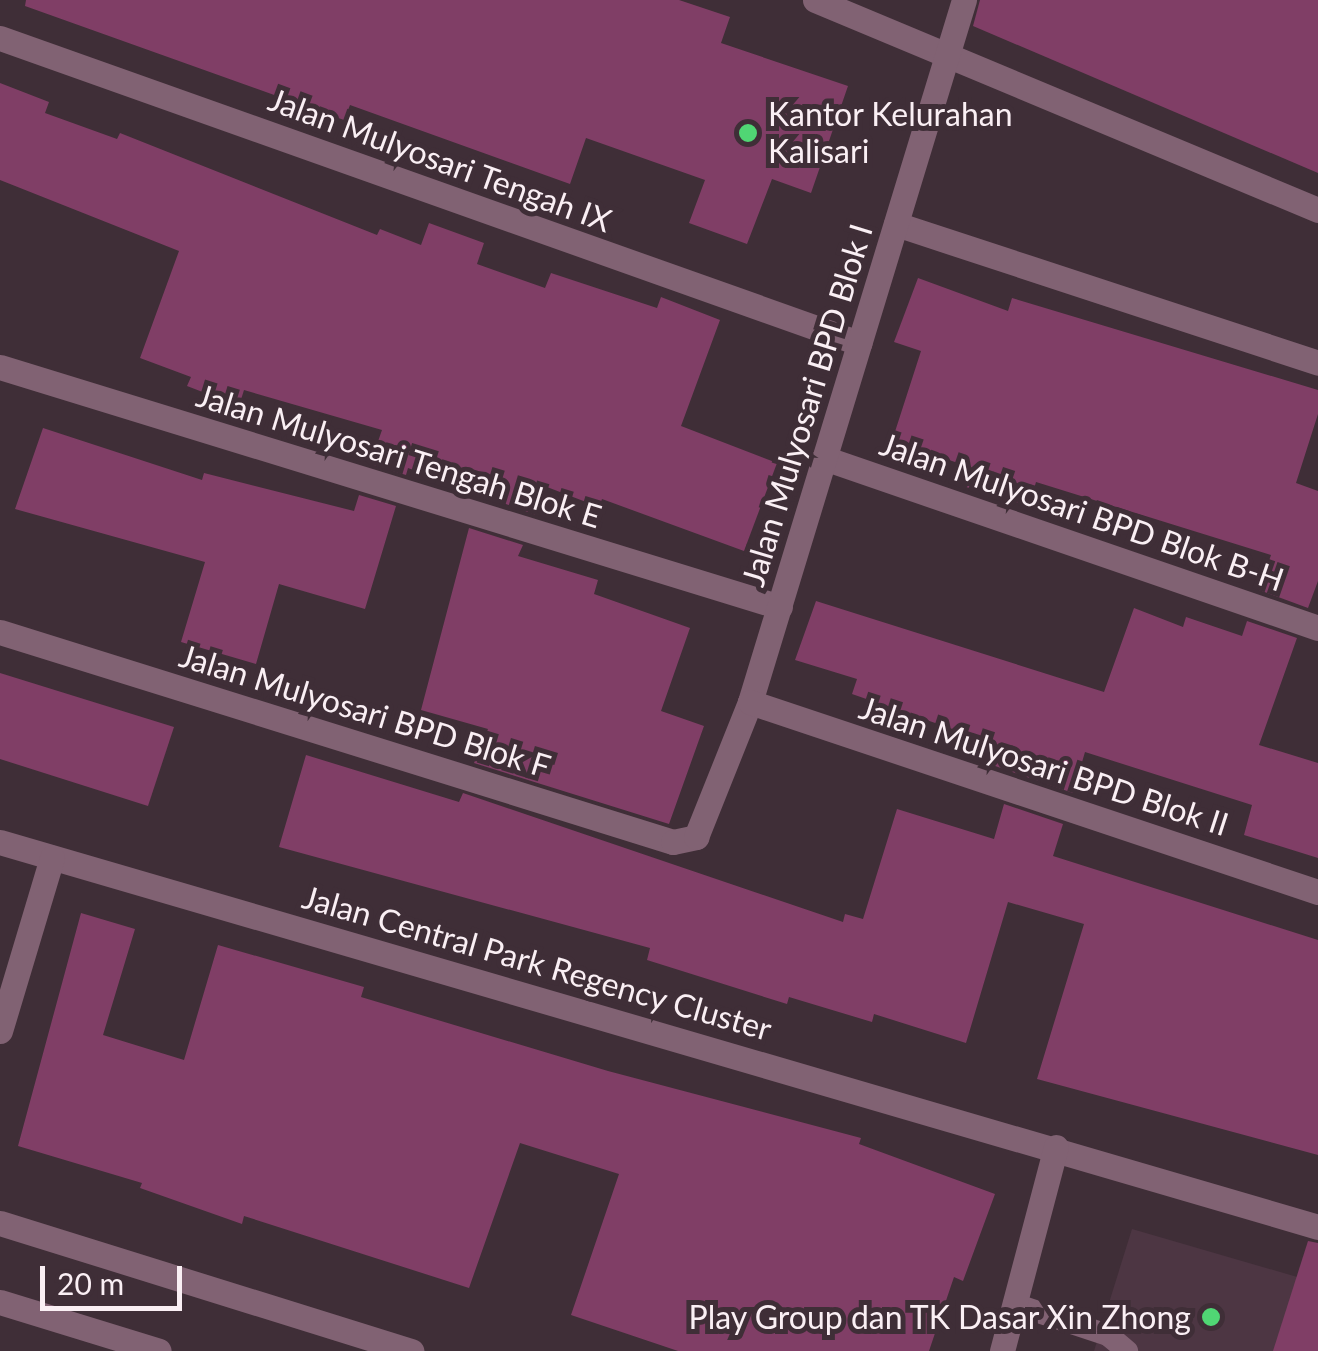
<!DOCTYPE html>
<style>
body{margin:0}
#map{position:relative;width:1318px;height:1351px;overflow:hidden;background:#3f2e37;font-family:Lato,sans-serif}
div>[style]{position:absolute}
[style*='--x']{left:calc(var(--x)*1px);top:calc(var(--y)*1px);width:calc(var(--w)*1px);rotate:calc(var(--a)*1deg)}
.built>*{inset:0;background:#4d3643}
.building>*{inset:0;background:#803e66}
.service>*{height:22px;margin:-11px;padding:0 11px;transform-origin:11px;border-radius:11px;background:#816273}
.minor>*{height:25px;margin:-12.5px;padding:0 12.5px;transform-origin:12.5px;border-radius:12.5px;background:#816273}
.dots>*{width:28px;height:28px;translate:-50% -50%;box-sizing:border-box;border:5px solid #3f2e37;border-radius:50%}
span{translate:-50% -50%;white-space:nowrap;text-align:center;line-height:1.15;-webkit-text-stroke:10px #3f2e37;paint-order:stroke}
.poi-label{font-size:32px;color:#faeff4}
.left{translate:0 -50%;text-align:left}
.right{translate:-100% -50%;text-align:right}
.street-label{font-size:32px;color:#faeff4}
.scale{position:absolute;left:40px;top:1266px;width:142px;height:45px;box-sizing:border-box;border:5px solid #faeff4;border-top:0;padding-left:12px;font-size:30px;line-height:35px;white-space:nowrap;color:#faeff4;-webkit-text-stroke:8px #3f2e37;paint-order:stroke}
</style>
<div id="map">
<div class="built">
<div style="clip-path:polygon(1132px 1229px,1318px 1283px,1318px 1351px,1094px 1351px)"></div>
</div>
<div class="building">
<div style="clip-path:polygon(26px 0,679px 0,730px 17px,721px 43px,848px 86px,811px 193px,772px 179px,747px 244px,689px 223px,705px 180px,586px 138px,570px 184px,350px 105px,344px 120px,25px 6px)"></div>
<div style="clip-path:polygon(980px 0,1318px 0,1318px 173px,973px 26px)"></div>
<div style="clip-path:polygon(0 83px,49px 102px,45px 113px,117px 139px,120px 133px,377px 235px,380px 229px,421px 245px,429px 223px,484px 243px,477px 264px,545px 288px,551px 273px,657px 308px,661px 297px,720px 320px,681px 426px,777px 463px,744px 551px,602px 499px,599px 507px,547px 487px,536px 515px,408px 468px,406px 475px,370px 464px,382px 430px,244px 390px,239px 406px,187px 386px,191px 377px,140px 358px,179px 251px,0 180px)"></div>
<div style="clip-path:polygon(918px 278px,1008px 311px,1012px 298px,1318px 390px,1318px 414px,1296px 483px,1318px 491px,1318px 581px,1308px 608px,1259px 590px,1271px 555px,1036px 482px,1029px 506px,966px 487px,973px 468px,892px 441px,921px 351px,894px 342px)"></div>
<div style="clip-path:polygon(43px 428px,202px 480px,204px 473px,354px 511px,359px 495px,396px 506px,365px 609px,279px 584px,256px 664px,181px 642px,205px 562px,15px 509px)"></div>
<div style="clip-path:polygon(469px 528px,523px 545px,518px 556px,598px 580px,594px 594px,690px 628px,661px 711px,704px 726px,669px 824px,474px 763px,488px 729px,421px 710px)"></div>
<div style="clip-path:polygon(816px 601px,1104px 692px,1134px 608px,1183px 627px,1186px 617px,1242px 636px,1247px 621px,1297px 638px,1259px 745px,1318px 763px,1318px 858px,1244px 835px,1252px 805px,1085px 752px,1073px 793px,955px 752px,961px 732px,852px 694px,857px 679px,795px 660px)"></div>
<div style="clip-path:polygon(0 673px,174px 727px,148px 806px,0 759px)"></div>
<div style="clip-path:polygon(306px 755px,459px 802px,463px 793px,843px 922px,845px 914px,863px 919px,897px 809px,994px 839px,1004px 804px,1063px 824px,1053px 856px,1318px 940px,1318px 1155px,1037px 1079px,1084px 924px,1008px 902px,966px 1043px,874px 1014px,872px 1022px,789px 997px,787px 1004px,647px 960px,650px 948px,279px 847px)"></div>
<div style="clip-path:polygon(81px 913px,135px 929px,103px 1035px,184px 1060px,218px 945px,364px 987px,361px 997px,608px 1071px,861px 1138px,859px 1144px,995px 1194px,963px 1281px,954px 1277px,929px 1351px,678px 1351px,571px 1315px,619px 1174px,520px 1143px,469px 1288px,244px 1216px,242px 1224px,140px 1188px,142px 1183px,18px 1146px)"></div>
<div style="clip-path:polygon(1308px 1241px,1318px 1243px,1318px 1351px,1273px 1351px)"></div>
</div>
<div class="service">
<div style="--x:1014;--y:1304;--w:99;--a:18.3"></div>
<div style="--x:1108;--y:1335;--w:25;--a:40"></div>
</div>
<div class="minor">
<div style="--x:815;--y:0;--w:545;--a:22.66"></div>
<div style="--x:0;--y:38;--w:912;--a:19.55"></div>
<div style="--x:896;--y:224;--w:444;--a:18.2"></div>
<div style="--x:0;--y:367;--w:816;--a:17.1"></div>
<div style="--x:824;--y:458;--w:522;--a:18.99"></div>
<div style="--x:0;--y:632;--w:705;--a:17.33"></div>
<div style="--x:673;--y:842;--w:24;--a:-12"></div>
<div style="--x:696;--y:837;--w:145;--a:-68.2"></div>
<div style="--x:750;--y:702;--w:734;--a:-73.05"></div>
<div style="--x:750;--y:702;--w:599;--a:18.5"></div>
<div style="--x:0;--y:842;--w:1373;--a:16.28"></div>
<div style="--x:0;--y:1031;--w:181;--a:-73.3"></div>
<div style="--x:0;--y:1223;--w:431;--a:17.3"></div>
<div style="--x:0;--y:1302;--w:166;--a:17.1"></div>
<div style="--x:1002;--y:1351;--w:211;--a:-75.2"></div>
</div>
<div class="dots">
<div style="left:748px;top:133px;background:#50d674"></div>
<div style="left:1211px;top:1317px;background:#50d674"></div>
</div>
<div class="poi-label">
<span class="left" style="left:768px;top:133px">Kantor Kelurahan<br>Kalisari</span>
<span class="right" style="left:1191px;top:1317px">Play Group dan TK Dasar Xin Zhong</span>
</div>
<div class="street-label">
<span style="left:440px;top:160px;rotate:20deg">Jalan Mulyosari Tengah IX</span>
<span style="left:807px;top:405px;rotate:-73deg">Jalan Mulyosari BPD Blok I</span>
<span style="left:399px;top:456px;rotate:17deg">Jalan Mulyosari Tengah Blok E</span>
<span style="left:1082px;top:512px;rotate:19deg">Jalan Mulyosari BPD Blok B-H</span>
<span style="left:365px;top:711px;rotate:17deg">Jalan Mulyosari BPD Blok F</span>
<span style="left:1044px;top:766px;rotate:18deg">Jalan Mulyosari BPD Blok II</span>
<span style="left:537px;top:963px;rotate:16deg">Jalan Central Park Regency Cluster</span>
</div>
<div class="scale">20 m</div>
</div>
